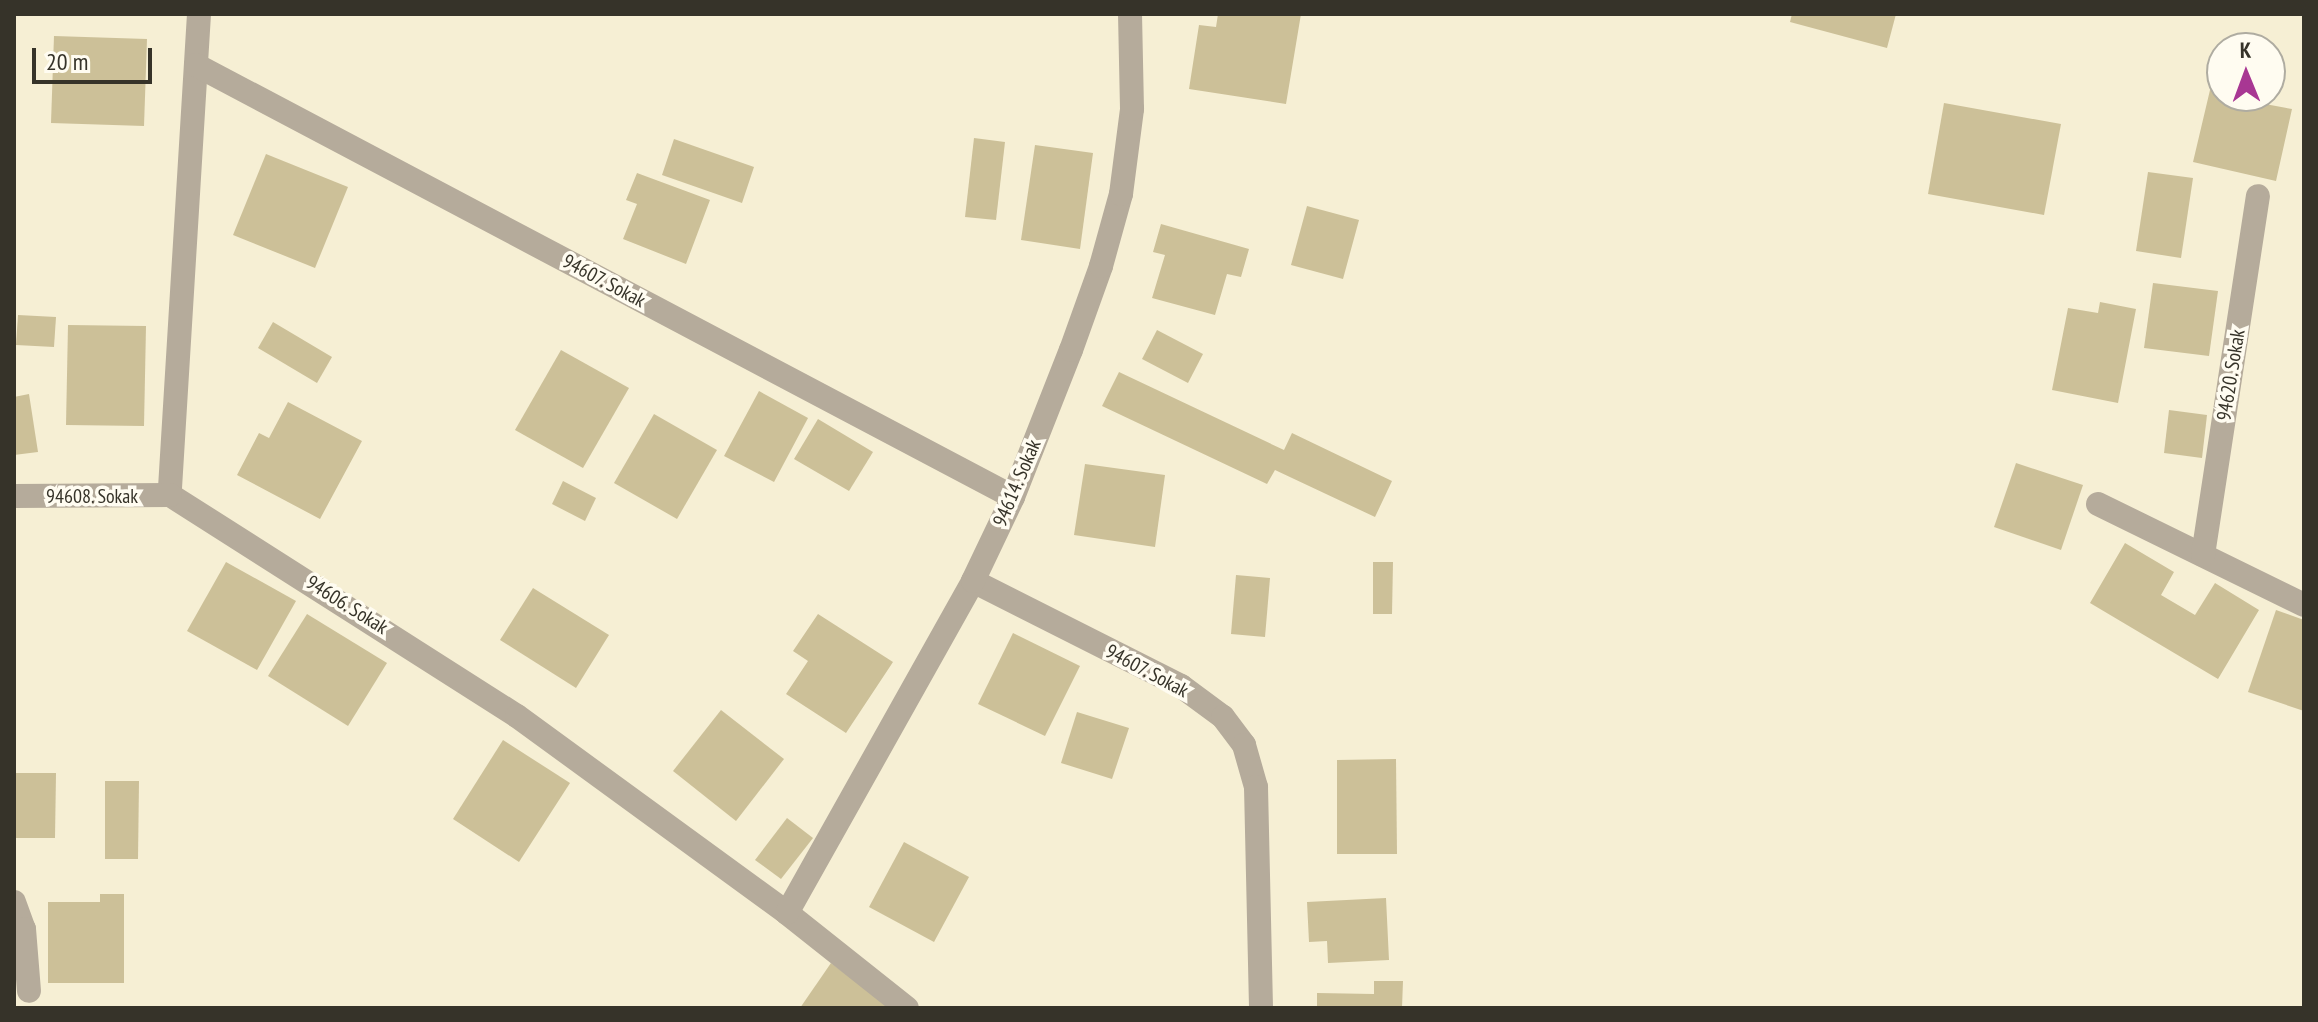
<!DOCTYPE html>
<style>
body{margin:0}
#map{position:relative;width:2318px;height:1022px;overflow:hidden;background:#f6efd4;font-family:"PT Sans Narrow",sans-serif}
div>[style]{position:absolute}
[style*='--x']{left:calc(var(--x)*1px);top:calc(var(--y)*1px);width:calc(var(--w)*1px);rotate:calc(var(--a)*1deg)}
.building>*{inset:0;background:#ccc098}
.minor>*{height:24px;margin:-12px;padding:0 12px;transform-origin:12px;border-radius:12px;background:#b5ab9b}
span{translate:-50% -50%;white-space:nowrap;text-align:center;line-height:1.15;-webkit-text-stroke:7px #fffcf1;paint-order:stroke}
.street-label{font-size:20px;color:#363329}
.frame{position:absolute;inset:0;border:16px solid #363329;pointer-events:none}
.north{position:absolute;left:2206px;top:32px;width:80px;height:80px;box-sizing:border-box;background:#fffcf1;border:2px solid #afaca1;border-radius:50%;rotate:359deg;font-size:22px;font-weight:700;line-height:32px;text-align:center;color:#363329}
.north::after{content:'';display:block;margin:auto;width:28px;height:36px;background:#a83793;clip-path:polygon(50% 0,100% 100%,50% 72%,0 100%)}
.scale{position:absolute;left:32px;top:48px;width:120px;height:36px;box-sizing:border-box;border:4px solid #363329;border-top:0;padding-left:10px;font-size:24px;line-height:28px;white-space:nowrap;color:#363329;-webkit-text-stroke:6px #fffcf1;paint-order:stroke}
</style>
<div id="map">
<div class="building">
<div style="clip-path:polygon(1218px 14px,1301px 14px,1286px 104px,1189px 89px,1199px 25px,1216px 27px)"></div>
<div style="clip-path:polygon(1792px 14px,1896px 14px,1887px 48px,1790px 22px)"></div>
<div style="clip-path:polygon(54px 36px,147px 39px,144px 126px,51px 123px)"></div>
<div style="clip-path:polygon(2210px 90px,2222px 92px,2222px 96px,2292px 109px,2276px 181px,2193px 162px)"></div>
<div style="clip-path:polygon(1944px 103px,2061px 124px,2044px 215px,1928px 194px)"></div>
<div style="clip-path:polygon(974px 138px,1005px 142px,996px 220px,965px 217px)"></div>
<div style="clip-path:polygon(674px 139px,754px 167px,742px 203px,662px 175px)"></div>
<div style="clip-path:polygon(1035px 145px,1093px 153px,1080px 249px,1021px 240px)"></div>
<div style="clip-path:polygon(266px 154px,348px 187px,315px 268px,233px 235px)"></div>
<div style="clip-path:polygon(2148px 172px,2193px 178px,2181px 258px,2136px 251px)"></div>
<div style="clip-path:polygon(637px 173px,710px 200px,686px 264px,623px 239px,637px 204px,626px 200px)"></div>
<div style="clip-path:polygon(1307px 206px,1359px 220px,1343px 279px,1291px 265px)"></div>
<div style="clip-path:polygon(1161px 224px,1249px 249px,1241px 277px,1227px 274px,1215px 315px,1152px 298px,1165px 255px,1153px 252px)"></div>
<div style="clip-path:polygon(2153px 283px,2218px 291px,2209px 356px,2144px 348px)"></div>
<div style="clip-path:polygon(2100px 302px,2136px 309px,2118px 403px,2052px 390px,2068px 308px,2098px 313px)"></div>
<div style="clip-path:polygon(18px 315px,56px 317px,54px 347px,16px 345px)"></div>
<div style="clip-path:polygon(273px 322px,332px 357px,317px 383px,258px 348px)"></div>
<div style="clip-path:polygon(68px 325px,146px 326px,144px 426px,66px 425px)"></div>
<div style="clip-path:polygon(1157px 330px,1203px 354px,1188px 383px,1142px 359px)"></div>
<div style="clip-path:polygon(561px 350px,629px 388px,583px 468px,515px 430px)"></div>
<div style="clip-path:polygon(1119px 372px,1284px 450px,1292px 433px,1392px 481px,1375px 517px,1275px 470px,1267px 484px,1102px 406px)"></div>
<div style="clip-path:polygon(759px 391px,808px 418px,774px 482px,724px 456px)"></div>
<div style="clip-path:polygon(29px 394px,38px 452px,14px 455px,14px 397px)"></div>
<div style="clip-path:polygon(288px 402px,362px 441px,320px 519px,237px 475px,259px 433px,269px 438px)"></div>
<div style="clip-path:polygon(2169px 410px,2207px 415px,2202px 458px,2164px 453px)"></div>
<div style="clip-path:polygon(654px 414px,717px 450px,677px 519px,614px 483px)"></div>
<div style="clip-path:polygon(818px 419px,873px 452px,849px 491px,794px 459px)"></div>
<div style="clip-path:polygon(2016px 463px,2083px 485px,2061px 550px,1994px 527px)"></div>
<div style="clip-path:polygon(1085px 464px,1165px 475px,1155px 547px,1074px 535px)"></div>
<div style="clip-path:polygon(563px 481px,596px 498px,585px 521px,552px 504px)"></div>
<div style="clip-path:polygon(2125px 543px,2174px 572px,2161px 595px,2195px 615px,2215px 583px,2259px 610px,2218px 679px,2090px 603px)"></div>
<div style="clip-path:polygon(226px 562px,296px 601px,257px 670px,187px 631px)"></div>
<div style="clip-path:polygon(1373px 562px,1393px 562px,1392px 614px,1373px 614px)"></div>
<div style="clip-path:polygon(1236px 575px,1270px 578px,1265px 637px,1231px 634px)"></div>
<div style="clip-path:polygon(533px 588px,609px 635px,576px 688px,500px 640px)"></div>
<div style="clip-path:polygon(2276px 610px,2304px 620px,2304px 711px,2248px 692px)"></div>
<div style="clip-path:polygon(307px 614px,387px 663px,348px 726px,268px 676px)"></div>
<div style="clip-path:polygon(818px 614px,893px 662px,846px 733px,786px 694px,808px 661px,793px 651px)"></div>
<div style="clip-path:polygon(1013px 633px,1080px 666px,1045px 736px,978px 704px)"></div>
<div style="clip-path:polygon(721px 710px,784px 759px,736px 821px,673px 771px)"></div>
<div style="clip-path:polygon(1077px 712px,1129px 728px,1112px 779px,1061px 763px)"></div>
<div style="clip-path:polygon(503px 740px,570px 783px,519px 862px,453px 819px)"></div>
<div style="clip-path:polygon(1396px 759px,1397px 854px,1337px 854px,1337px 760px)"></div>
<div style="clip-path:polygon(14px 773px,56px 773px,55px 838px,14px 838px)"></div>
<div style="clip-path:polygon(105px 781px,139px 781px,138px 859px,105px 859px)"></div>
<div style="clip-path:polygon(787px 818px,813px 838px,781px 879px,755px 860px)"></div>
<div style="clip-path:polygon(904px 842px,969px 877px,934px 942px,869px 907px)"></div>
<div style="clip-path:polygon(100px 894px,124px 894px,124px 983px,48px 983px,48px 902px,100px 902px)"></div>
<div style="clip-path:polygon(1386px 898px,1389px 960px,1328px 963px,1327px 941px,1309px 942px,1307px 902px)"></div>
<div style="clip-path:polygon(831px 963px,891px 1008px,800px 1008px)"></div>
<div style="clip-path:polygon(1374px 981px,1403px 981px,1402px 1008px,1317px 1008px,1317px 993px,1374px 994px)"></div>
</div>
<div class="minor">
<div style="--x:199;--y:14;--w:482;--a:93.5"></div>
<div style="--x:170;--y:495;--w:411;--a:32.5"></div>
<div style="--x:517;--y:716;--w:334;--a:36.1"></div>
<div style="--x:787;--y:913;--w:153;--a:38.4"></div>
<div style="--x:196;--y:65;--w:924;--a:27.87"></div>
<div style="--x:14;--y:496;--w:156;--a:-0.4"></div>
<div style="--x:2098;--y:504;--w:229;--a:26.1"></div>
<div style="--x:2203;--y:555;--w:363;--a:-81.3"></div>
<div style="--x:973;--y:581;--w:233;--a:26.8"></div>
<div style="--x:1181;--y:686;--w:52;--a:36.4"></div>
<div style="--x:1223;--y:717;--w:35;--a:53"></div>
<div style="--x:1244;--y:745;--w:44;--a:74.1"></div>
<div style="--x:1256;--y:787;--w:221;--a:88.7"></div>
<div style="--x:14;--y:902;--w:29;--a:70"></div>
<div style="--x:24;--y:929;--w:62;--a:85.4"></div>
<div style="--x:787;--y:913;--w:381;--a:-60.7"></div>
<div style="--x:973;--y:581;--w:93;--a:-64.5"></div>
<div style="--x:1013;--y:497;--w:158;--a:-68.5"></div>
<div style="--x:1071;--y:350;--w:89;--a:-70.3"></div>
<div style="--x:1101;--y:266;--w:75;--a:-74.5"></div>
<div style="--x:1121;--y:194;--w:86;--a:-82.6"></div>
<div style="--x:1132;--y:109;--w:95;--a:-91.2"></div>
</div>
<div class="street-label">
<span style="left:604px;top:281px;rotate:28deg">94607. Sokak</span>
<span style="left:2231px;top:375px;rotate:-81deg">94620. Sokak</span>
<span style="left:1017px;top:483px;rotate:-67deg">94614. Sokak</span>
<span style="left:92px;top:496px">94608. Sokak</span>
<span style="left:347px;top:605px;rotate:32deg">94606. Sokak</span>
<span style="left:1147px;top:671px;rotate:28deg">94607. Sokak</span>
</div>
<div class="frame"></div>
<div class="north">K</div>
<div class="scale">20 m</div>
</div>
